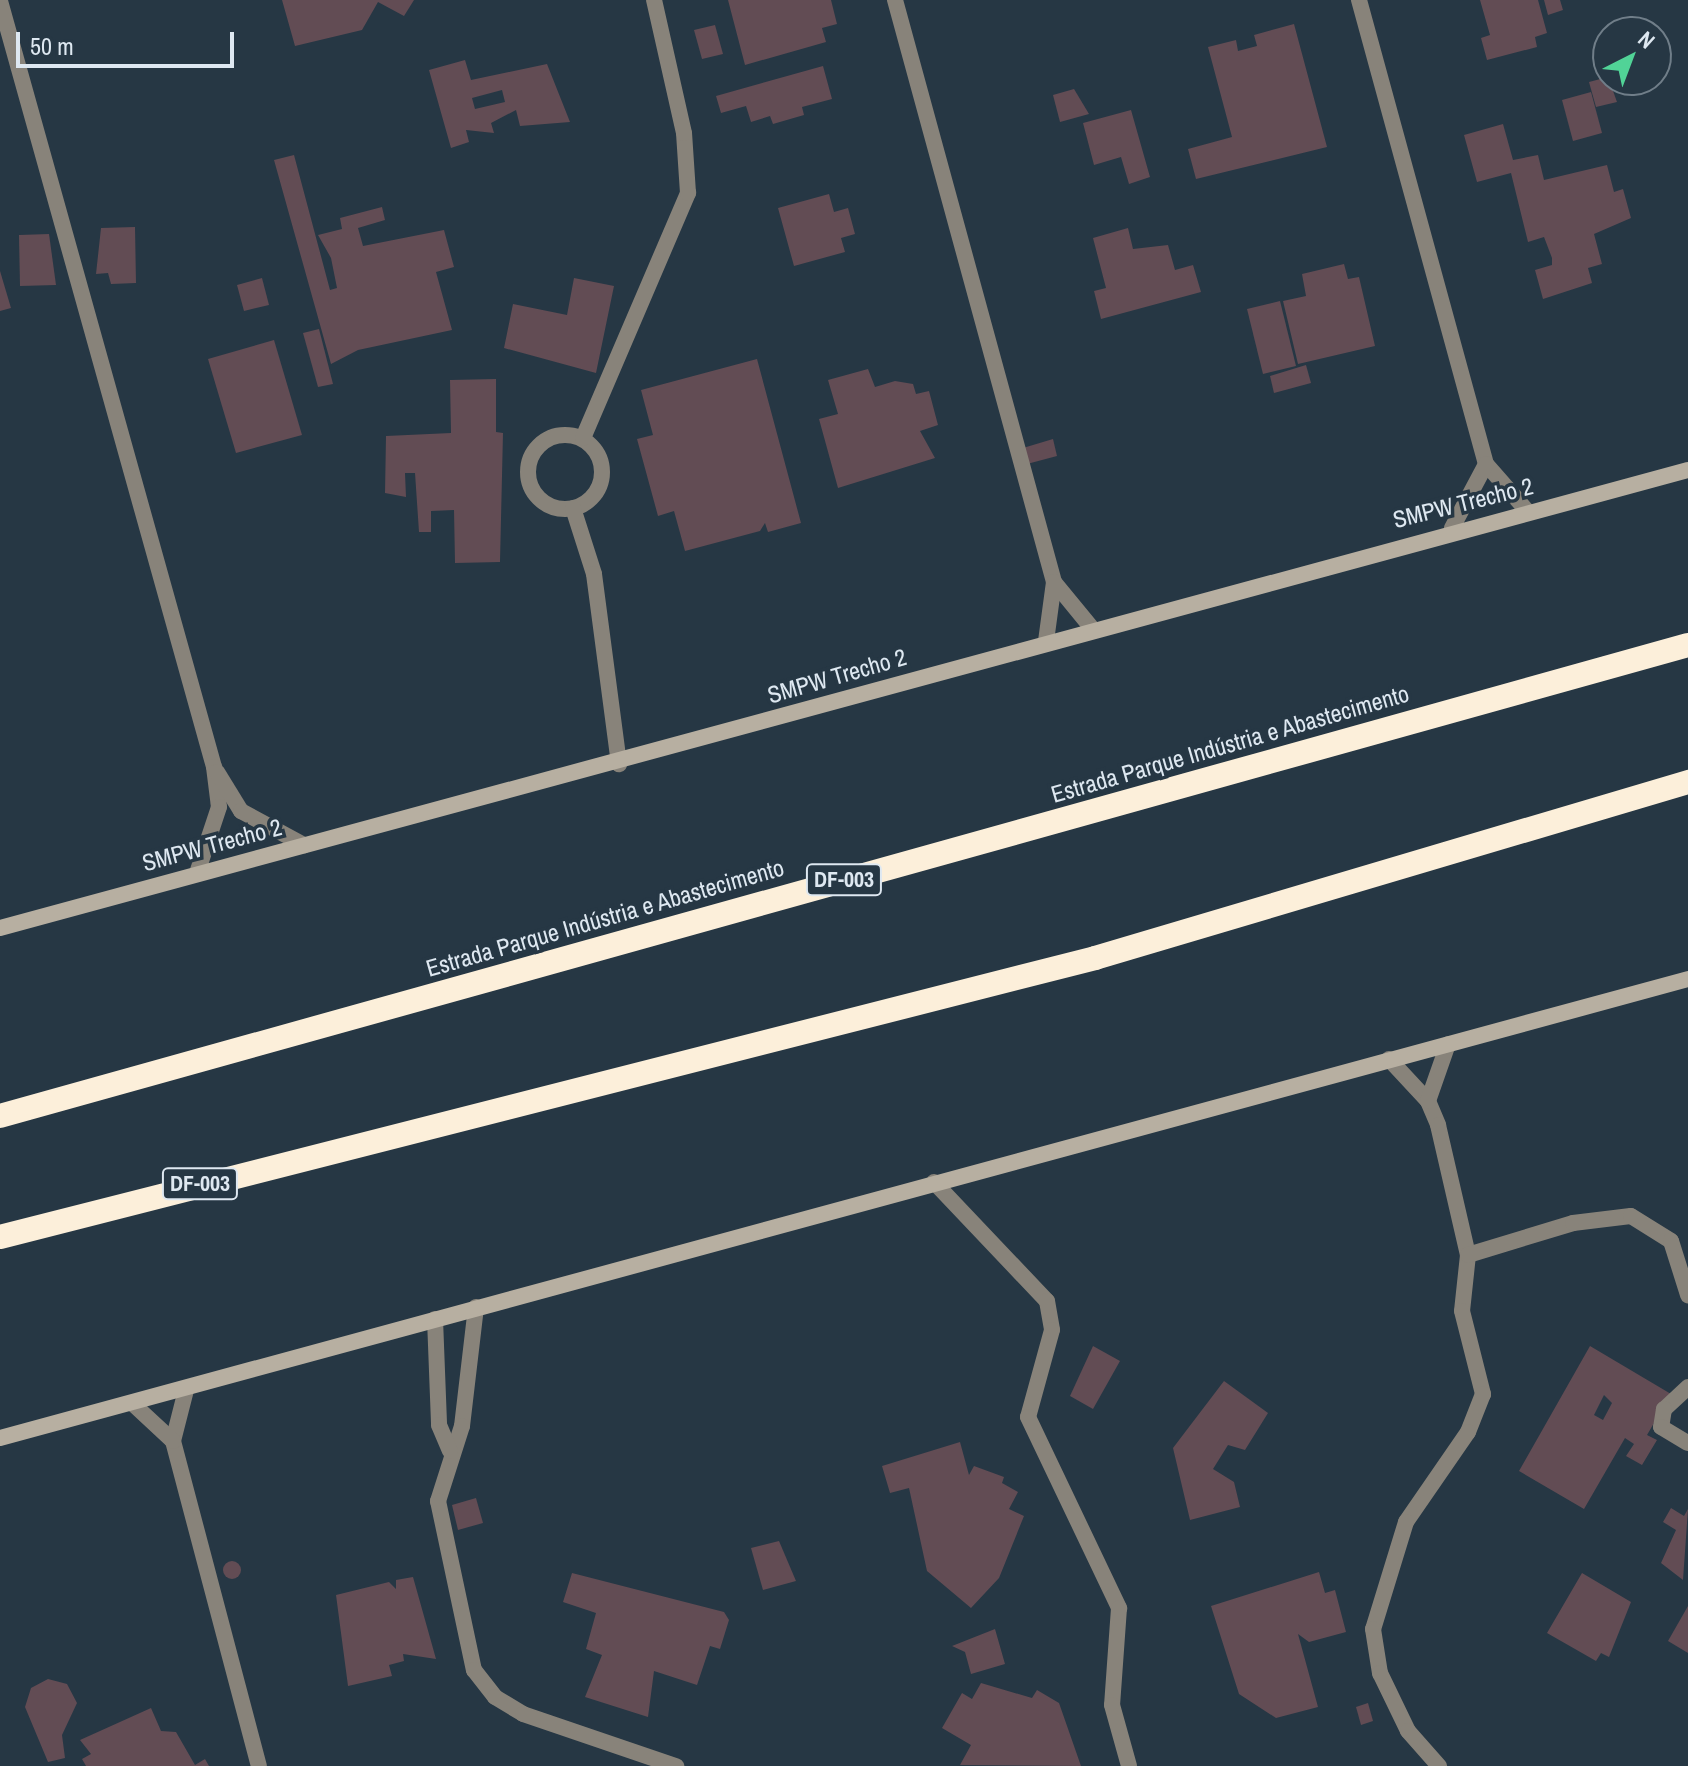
<!DOCTYPE html>
<meta charset="utf-8">
<style>
body{margin:0}
#map{position:relative;width:1688px;height:1766px;overflow:hidden;background:#263744;font-family:"Archivo Narrow",sans-serif}
div>[style]{position:absolute}
[style*='--x']{left:calc(var(--x)*1px);top:calc(var(--y)*1px);width:calc(var(--w)*1px);rotate:calc(var(--a)*1deg)}
.building>*{inset:0;background:#624c54}
.round{border-radius:50%}
.street>*{height:16px;margin:-8px;padding:0 8px;transform-origin:8px;border-radius:8px;background:#88837a}
.street>.ring{margin:-8px;padding:0;box-sizing:content-box;background:none;border:16px solid #88837a;border-radius:50%}
.secondary>*{height:16px;margin:-8px;padding:0 8px;transform-origin:8px;border-radius:8px;background:#b7afa1}
.highway>*{height:24px;margin:-12px;padding:0 12px;transform-origin:12px;border-radius:12px;background:#fcefda}
span{translate:-50% -50%;white-space:nowrap;text-align:center;line-height:1.15;-webkit-text-stroke:7px #263744;paint-order:stroke}
.shield-label span{padding:2px 6px;background:#263744;border:2px solid;border-radius:6px;-webkit-text-stroke-width:0}
.shield-label{font-size:22px;color:#dee8f1;font-weight:700}
.street-label{font-size:24px;color:#dee8f1}
.north{position:absolute;left:1592px;top:16px;width:80px;height:80px;box-sizing:border-box;background:#263744;border:2px solid #707e89;border-radius:50%;rotate:42deg;font-size:22px;font-weight:700;line-height:32px;text-align:center;color:#dee8f1}
.north::after{content:'';display:block;margin:auto;width:28px;height:36px;background:#51d397;clip-path:polygon(50% 0,100% 100%,50% 72%,0 100%)}
.scale{position:absolute;left:16px;top:32px;width:218px;height:36px;box-sizing:border-box;border:4px solid #dee8f1;border-top:0;padding-left:10px;font-size:24px;line-height:28px;white-space:nowrap;color:#dee8f1;-webkit-text-stroke:6px #263744;paint-order:stroke}
</style>
<div id="map">
<div class="building">
<div style="clip-path:polygon(282px 0,414px 0,404px 16px,378px 2px,362px 30px,295px 46px)"></div>
<div style="clip-path:polygon(728px 0,831px 0,837px 24px,822px 28px,826px 42px,745px 65px)"></div>
<div style="clip-path:polygon(1480px 0,1538px 0,1547px 33px,1535px 37px,1537px 47px,1487px 60px,1481px 38px,1490px 35px)"></div>
<div style="clip-path:polygon(1544px 0,1560px 0,1563px 10px,1548px 15px)"></div>
<div style="clip-path:polygon(1294px 24px,1327px 147px,1196px 179px,1188px 149px,1232px 137px,1208px 47px,1236px 40px,1238px 51px,1257px 46px,1254px 35px)"></div>
<div style="clip-path:polygon(715px 25px,723px 54px,702px 59px,694px 30px)"></div>
<div style="clip-path:polygon(evenodd,465px 60px,471px 80px,547px 64px,570px 122px,520px 126px,516px 110px,491px 123px,494px 133px,466px 130px,469px 142px,451px 148px,429px 70px,465px 60px,502px 90px,505px 102px,475px 109px,472px 98px,502px 90px)"></div>
<div style="clip-path:polygon(823px 66px,832px 99px,802px 107px,804px 115px,773px 124px,770px 116px,751px 122px,746px 106px,721px 113px,716px 96px)"></div>
<div style="clip-path:polygon(1608px 77px,1617px 102px,1596px 107px,1589px 82px)"></div>
<div style="clip-path:polygon(1074px 89px,1089px 114px,1060px 122px,1053px 95px)"></div>
<div style="clip-path:polygon(1591px 92px,1602px 133px,1573px 141px,1562px 100px)"></div>
<div style="clip-path:polygon(1131px 110px,1150px 177px,1129px 184px,1121px 157px,1094px 165px,1083px 123px)"></div>
<div style="clip-path:polygon(1503px 124px,1513px 160px,1538px 155px,1544px 180px,1607px 165px,1614px 192px,1623px 189px,1631px 218px,1594px 234px,1602px 264px,1588px 268px,1592px 283px,1543px 299px,1535px 270px,1552px 265px,1552px 258px,1544px 237px,1528px 242px,1511px 173px,1477px 182px,1464px 135px)"></div>
<div style="clip-path:polygon(294px 155px,330px 290px,337px 288px,331px 258px,318px 235px,342px 229px,340px 218px,382px 207px,385px 220px,358px 228px,363px 246px,444px 230px,454px 267px,436px 272px,452px 330px,358px 350px,331px 364px,274px 160px)"></div>
<div style="clip-path:polygon(829px 194px,834px 212px,848px 208px,855px 234px,841px 238px,845px 252px,794px 266px,778px 208px)"></div>
<div style="clip-path:polygon(135px 227px,136px 283px,111px 284px,108px 273px,96px 274px,101px 228px)"></div>
<div style="clip-path:polygon(1128px 228px,1133px 249px,1168px 245px,1175px 270px,1193px 265px,1201px 292px,1101px 319px,1094px 291px,1106px 288px,1093px 238px)"></div>
<div style="clip-path:polygon(49px 234px,56px 285px,20px 286px,19px 235px)"></div>
<div style="clip-path:polygon(1344px 264px,1348px 279px,1359px 277px,1375px 346px,1298px 364px,1283px 301px,1306px 296px,1302px 274px)"></div>
<div style="clip-path:polygon(0 271px,11px 308px,0 311px)"></div>
<div style="clip-path:polygon(262px 278px,269px 305px,244px 311px,237px 285px)"></div>
<div style="clip-path:polygon(574px 278px,614px 286px,596px 373px,504px 348px,513px 304px,567px 315px)"></div>
<div style="clip-path:polygon(1280px 301px,1296px 366px,1263px 374px,1247px 309px)"></div>
<div style="clip-path:polygon(319px 329px,333px 384px,318px 387px,303px 333px)"></div>
<div style="clip-path:polygon(274px 340px,302px 435px,236px 453px,208px 359px)"></div>
<div style="clip-path:polygon(757px 359px,801px 523px,768px 532px,765px 523px,760px 531px,685px 551px,674px 511px,658px 516px,637px 439px,653px 435px,641px 390px)"></div>
<div style="clip-path:polygon(1306px 365px,1311px 383px,1274px 393px,1270px 376px)"></div>
<div style="clip-path:polygon(868px 369px,875px 387px,895px 381px,913px 384px,916px 394px,929px 391px,938px 425px,920px 431px,935px 458px,838px 488px,819px 419px,838px 414px,828px 380px)"></div>
<div style="clip-path:polygon(496px 379px,496px 432px,503px 433px,500px 562px,455px 563px,454px 510px,431px 511px,431px 532px,419px 532px,415px 473px,405px 473px,406px 497px,385px 493px,386px 436px,451px 433px,450px 380px)"></div>
<div style="clip-path:polygon(1053px 439px,1057px 456px,1027px 464px,1023px 448px)"></div>
<div style="clip-path:polygon(1093px 1346px,1120px 1361px,1093px 1409px,1070px 1396px)"></div>
<div style="clip-path:polygon(evenodd,1590px 1346px,1671px 1394px,1647px 1435px,1657px 1440px,1642px 1465px,1626px 1456px,1634px 1444px,1625px 1438px,1584px 1509px,1519px 1471px,1590px 1346px,1604px 1395px,1612px 1403px,1603px 1420px,1594px 1415px,1604px 1395px)"></div>
<div style="clip-path:polygon(1224px 1381px,1268px 1413px,1245px 1450px,1228px 1445px,1213px 1469px,1234px 1482px,1240px 1507px,1190px 1520px,1173px 1448px)"></div>
<div style="clip-path:polygon(960px 1442px,969px 1475px,974px 1466px,1004px 1477px,1002px 1483px,1018px 1492px,1009px 1509px,1024px 1516px,999px 1578px,971px 1608px,927px 1571px,909px 1488px,890px 1493px,882px 1466px)"></div>
<div style="clip-path:polygon(476px 1498px,483px 1523px,458px 1530px,452px 1505px)"></div>
<div style="clip-path:polygon(1671px 1508px,1684px 1516px,1688px 1509px,1683px 1580px,1661px 1563px,1676px 1530px,1663px 1522px)"></div>
<div style="clip-path:polygon(779px 1541px,796px 1581px,763px 1590px,751px 1548px)"></div>
<div class="round" style="left:223px;top:1561px;width:18px;height:18px"></div>
<div style="clip-path:polygon(1319px 1572px,1325px 1593px,1335px 1590px,1346px 1632px,1309px 1642px,1298px 1634px,1318px 1707px,1276px 1718px,1239px 1694px,1211px 1606px)"></div>
<div style="clip-path:polygon(572px 1573px,724px 1612px,729px 1620px,720px 1649px,710px 1646px,697px 1685px,654px 1671px,648px 1717px,585px 1697px,602px 1655px,586px 1649px,596px 1613px,563px 1602px)"></div>
<div style="clip-path:polygon(1582px 1573px,1631px 1602px,1609px 1657px,1601px 1653px,1596px 1661px,1547px 1633px)"></div>
<div style="clip-path:polygon(413px 1577px,436px 1659px,403px 1654px,404px 1661px,389px 1665px,392px 1676px,348px 1686px,336px 1595px,389px 1582px,396px 1589px,396px 1580px)"></div>
<div style="clip-path:polygon(1688px 1606px,1688px 1653px,1668px 1641px)"></div>
<div style="clip-path:polygon(995px 1629px,1005px 1664px,971px 1674px,965px 1652px,952px 1646px)"></div>
<div style="clip-path:polygon(48px 1679px,67px 1684px,77px 1703px,62px 1735px,65px 1758px,48px 1762px,25px 1707px,31px 1688px)"></div>
<div style="clip-path:polygon(981px 1683px,1032px 1698px,1037px 1690px,1059px 1703px,1081px 1766px,960px 1765px,971px 1745px,942px 1728px,962px 1693px,972px 1699px)"></div>
<div style="clip-path:polygon(1368px 1703px,1373px 1721px,1361px 1725px,1356px 1707px)"></div>
<div style="clip-path:polygon(151px 1708px,161px 1731px,176px 1732px,195px 1765px,205px 1759px,209px 1766px,86px 1766px,82px 1759px,91px 1754px,80px 1740px)"></div>
</div>
<div class="street">
<div style="--x:895;--y:0;--w:603;--a:74.72"></div>
<div style="--x:1054;--y:582;--w:60;--a:97.7"></div>
<div style="--x:1359;--y:0;--w:481;--a:74.7"></div>
<div style="--x:1486;--y:464;--w:64;--a:48.8"></div>
<div style="--x:0;--y:1;--w:795;--a:74.39"></div>
<div style="--x:214;--y:767;--w:40;--a:82.9"></div>
<div style="--x:219;--y:807;--w:70;--a:108.4"></div>
<div class="ring" style="left:528px;top:435px;width:58px;height:58px"></div>
<div style="--x:583;--y:438;--w:267;--a:-66.8"></div>
<div style="--x:688;--y:193;--w:60;--a:-93.8"></div>
<div style="--x:684;--y:133;--w:136;--a:-102.7"></div>
<div style="--x:573;--y:508;--w:69;--a:72.3"></div>
<div style="--x:594;--y:574;--w:192;--a:82.5"></div>
<div style="--x:1452;--y:528;--w:72;--a:-62"></div>
<div style="--x:1054;--y:582;--w:58;--a:50.6"></div>
<div style="--x:217;--y:772;--w:46;--a:58.4"></div>
<div style="--x:241;--y:811;--w:72;--a:28.4"></div>
<div style="--x:1389;--y:1059;--w:57;--a:47.1"></div>
<div style="--x:1428;--y:1101;--w:26;--a:67"></div>
<div style="--x:1438;--y:1125;--w:133;--a:77"></div>
<div style="--x:1468;--y:1255;--w:56;--a:96.1"></div>
<div style="--x:1462;--y:1311;--w:86;--a:75.8"></div>
<div style="--x:1483;--y:1394;--w:41;--a:111.5"></div>
<div style="--x:1468;--y:1432;--w:109;--a:124.6"></div>
<div style="--x:1406;--y:1522;--w:112;--a:107.1"></div>
<div style="--x:1373;--y:1629;--w:45;--a:81"></div>
<div style="--x:1380;--y:1673;--w:64;--a:64.2"></div>
<div style="--x:1408;--y:1731;--w:47;--a:48.5"></div>
<div style="--x:1428;--y:1101;--w:60;--a:-70.7"></div>
<div style="--x:934;--y:1182;--w:164;--a:46.5"></div>
<div style="--x:1047;--y:1301;--w:29;--a:80"></div>
<div style="--x:1052;--y:1330;--w:90;--a:105.4"></div>
<div style="--x:1028;--y:1417;--w:212;--a:64.5"></div>
<div style="--x:1119;--y:1608;--w:97;--a:94.1"></div>
<div style="--x:1112;--y:1705;--w:63;--a:74.4"></div>
<div style="--x:1468;--y:1255;--w:110;--a:-16.9"></div>
<div style="--x:1573;--y:1223;--w:58;--a:-6.9"></div>
<div style="--x:1631;--y:1216;--w:47;--a:32"></div>
<div style="--x:1671;--y:1241;--w:57;--a:72.5"></div>
<div style="--x:476;--y:1307;--w:120;--a:96.7"></div>
<div style="--x:462;--y:1426;--w:79;--a:107.7"></div>
<div style="--x:438;--y:1501;--w:173;--a:78"></div>
<div style="--x:474;--y:1670;--w:34;--a:52"></div>
<div style="--x:495;--y:1697;--w:33;--a:31"></div>
<div style="--x:523;--y:1714;--w:162;--a:18.8"></div>
<div style="--x:435;--y:1319;--w:106;--a:87.8"></div>
<div style="--x:439;--y:1425;--w:28;--a:67"></div>
<div style="--x:1688;--y:1387;--w:33;--a:137"></div>
<div style="--x:1664;--y:1409;--w:18;--a:99"></div>
<div style="--x:1661;--y:1427;--w:31;--a:31"></div>
<div style="--x:186;--y:1390;--w:53;--a:104.3"></div>
<div style="--x:173;--y:1441;--w:336;--a:75.2"></div>
<div style="--x:132;--y:1403;--w:56;--a:42.8"></div>
</div>
<div class="secondary">
<div style="--x:0;--y:928;--w:1749;--a:-15.18"></div>
<div style="--x:0;--y:1438;--w:1749;--a:-15.21"></div>
</div>
<div class="highway">
<div style="--x:0;--y:1116;--w:1752;--a:-15.59"></div>
<div style="--x:0;--y:1237;--w:1130;--a:-14.29"></div>
<div style="--x:1095;--y:958;--w:619;--a:-16.53"></div>
</div>
<div class="shield-label">
<span style="left:844px;top:880px">DF-003</span>
<span style="left:200px;top:1184px">DF-003</span>
</div>
<div class="street-label">
<span style="left:1463px;top:503px;rotate:-14deg">SMPW Trecho 2</span>
<span style="left:837px;top:676px;rotate:-16deg">SMPW Trecho 2</span>
<span style="left:1230px;top:744px;rotate:-16deg">Estrada Parque Indústria e Abastecimento</span>
<span style="left:212px;top:845px;rotate:-15deg">SMPW Trecho 2</span>
<span style="left:605px;top:918px;rotate:-16deg">Estrada Parque Indústria e Abastecimento</span>
</div>
<div class="north">N</div>
<div class="scale">50 m</div>
</div>
